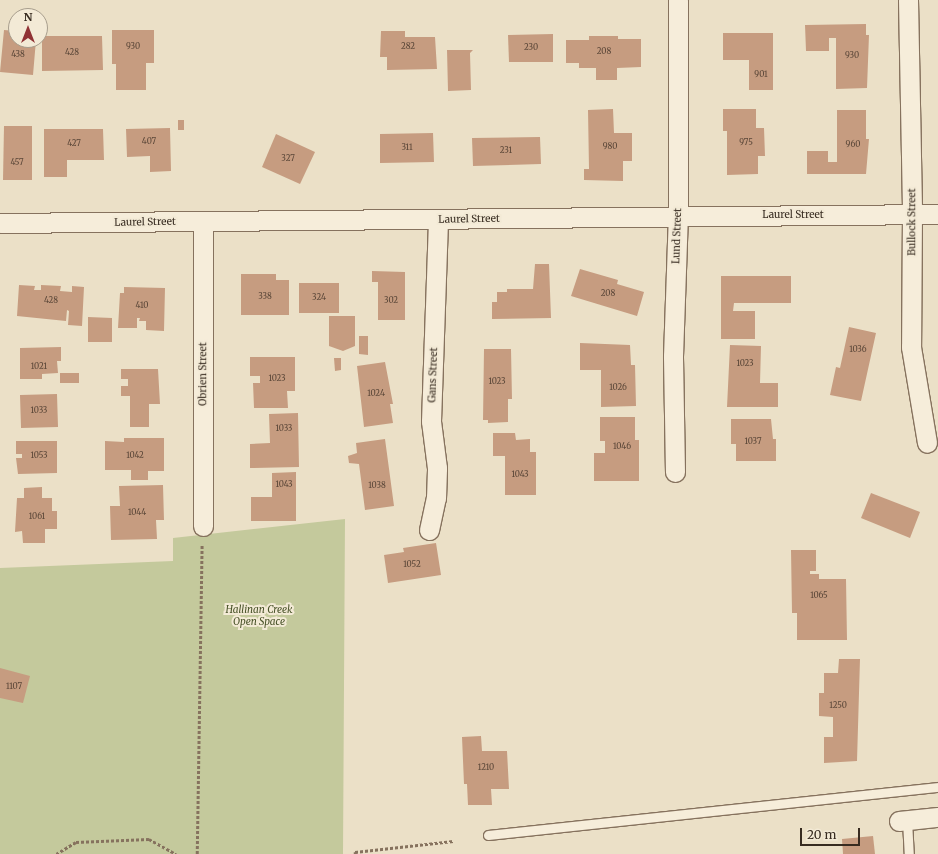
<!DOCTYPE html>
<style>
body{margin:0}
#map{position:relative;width:938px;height:854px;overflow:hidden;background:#ebe0c7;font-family:Merriweather,serif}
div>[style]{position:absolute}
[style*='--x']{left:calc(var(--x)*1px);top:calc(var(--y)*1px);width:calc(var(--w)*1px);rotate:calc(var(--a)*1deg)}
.green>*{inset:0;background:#c4c99c}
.building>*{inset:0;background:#c69c80}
.path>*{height:2.5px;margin-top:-1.25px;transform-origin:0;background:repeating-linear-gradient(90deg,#86725e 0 3px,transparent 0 5px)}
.roads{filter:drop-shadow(1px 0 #86725e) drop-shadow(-1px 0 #86725e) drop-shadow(0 1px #86725e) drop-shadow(0 -1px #86725e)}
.lane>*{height:9px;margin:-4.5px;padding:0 4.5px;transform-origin:4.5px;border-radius:4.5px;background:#f6edda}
.street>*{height:19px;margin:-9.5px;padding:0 9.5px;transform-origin:9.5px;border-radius:9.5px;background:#f6edda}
span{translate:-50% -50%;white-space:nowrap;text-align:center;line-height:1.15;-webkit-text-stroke:4px #f3ead6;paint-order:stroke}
.number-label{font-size:8px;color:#5b4738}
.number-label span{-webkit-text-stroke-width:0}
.street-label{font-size:10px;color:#372b20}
.park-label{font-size:10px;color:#485228;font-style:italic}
.north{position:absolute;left:8px;top:8px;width:40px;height:40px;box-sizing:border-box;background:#f3ead6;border:1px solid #a89e8d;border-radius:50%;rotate:0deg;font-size:11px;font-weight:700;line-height:16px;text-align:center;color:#372b20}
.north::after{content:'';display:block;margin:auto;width:14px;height:18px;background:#903234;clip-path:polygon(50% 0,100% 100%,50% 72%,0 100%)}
.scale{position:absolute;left:800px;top:828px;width:60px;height:18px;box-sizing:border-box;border:2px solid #372b20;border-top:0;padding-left:5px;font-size:12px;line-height:14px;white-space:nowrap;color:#372b20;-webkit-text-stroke:3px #f3ead6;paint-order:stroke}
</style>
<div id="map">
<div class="green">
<div style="clip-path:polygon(345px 519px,343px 854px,0 854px,0 568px,173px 561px,173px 538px)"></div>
</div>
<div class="building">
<div style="clip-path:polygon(866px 24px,866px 35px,869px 35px,867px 88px,836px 89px,836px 38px,829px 38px,829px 51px,806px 51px,805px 25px)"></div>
<div style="clip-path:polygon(4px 30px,16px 31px,16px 40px,36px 40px,33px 75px,0 72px)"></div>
<div style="clip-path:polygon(112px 30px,154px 30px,154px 63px,146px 63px,146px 90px,116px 90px,116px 64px,112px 64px)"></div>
<div style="clip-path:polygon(381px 31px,405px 31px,405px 37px,435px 37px,437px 69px,387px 70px,387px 57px,380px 57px)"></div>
<div style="clip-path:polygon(723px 33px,773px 33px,773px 90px,749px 90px,749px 60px,723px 60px)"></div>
<div style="clip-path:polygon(553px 34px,553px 62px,509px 62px,508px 35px)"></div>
<div style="clip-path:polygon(42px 36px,102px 36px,103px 70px,42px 71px)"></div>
<div style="clip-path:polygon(589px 36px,618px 36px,618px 39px,641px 39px,641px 67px,617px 68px,617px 80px,596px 80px,596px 68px,579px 68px,579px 63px,566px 63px,566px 40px,589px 40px)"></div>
<div style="clip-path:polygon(447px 50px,473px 50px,470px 53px,471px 90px,448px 91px)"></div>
<div style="clip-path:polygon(613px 109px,614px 133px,632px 133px,632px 161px,623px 161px,623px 181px,584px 180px,584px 169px,589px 169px,588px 110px)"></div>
<div style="clip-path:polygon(723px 109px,756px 109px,756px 128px,764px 128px,765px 156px,758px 156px,758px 174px,727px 175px,727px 131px,723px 131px)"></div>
<div style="clip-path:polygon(837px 110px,866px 110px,866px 139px,869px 139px,866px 174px,807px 174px,807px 151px,828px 151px,828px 162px,837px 162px)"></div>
<div style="clip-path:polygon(178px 120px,184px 120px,184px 130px,178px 130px)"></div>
<div style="clip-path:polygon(4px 126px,32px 126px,32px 180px,3px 180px)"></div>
<div style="clip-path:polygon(170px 128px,171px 171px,150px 172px,150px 156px,127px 157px,126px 129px)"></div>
<div style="clip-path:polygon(44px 129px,103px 129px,104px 160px,67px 160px,67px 177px,44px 177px)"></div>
<div style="clip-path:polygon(433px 133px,434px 162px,380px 163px,380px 134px)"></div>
<div style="clip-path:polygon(276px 134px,315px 152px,300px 184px,262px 167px)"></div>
<div style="clip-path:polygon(540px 137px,541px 164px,473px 166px,472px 138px)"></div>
<div style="clip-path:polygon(535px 264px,549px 264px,551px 318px,492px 319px,492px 302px,497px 302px,497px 292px,507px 292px,507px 289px,533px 289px)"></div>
<div style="clip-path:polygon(580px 269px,618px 280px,617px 284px,644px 292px,637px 316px,571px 296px)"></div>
<div style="clip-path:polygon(372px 271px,405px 272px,405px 320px,378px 320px,378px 282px,372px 282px)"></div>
<div style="clip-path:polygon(241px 274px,276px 274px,276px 280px,289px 280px,289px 315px,241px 315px)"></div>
<div style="clip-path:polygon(721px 276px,791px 276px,791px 303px,734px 303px,733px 311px,755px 311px,755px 339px,721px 339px)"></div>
<div style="clip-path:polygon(299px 283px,339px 283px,339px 313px,299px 313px)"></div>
<div style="clip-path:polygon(19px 285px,35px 286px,34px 290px,41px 290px,41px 285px,61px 286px,60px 291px,72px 292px,72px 286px,84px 287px,82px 326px,68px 325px,69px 311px,67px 310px,66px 321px,17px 316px)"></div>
<div style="clip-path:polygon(124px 287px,165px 288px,164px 331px,146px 330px,146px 321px,139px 321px,140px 318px,137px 318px,137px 328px,118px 328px,120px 293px,124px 293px)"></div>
<div style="clip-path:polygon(329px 316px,355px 316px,355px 346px,343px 351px,329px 346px)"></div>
<div style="clip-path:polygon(88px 317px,112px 318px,112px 342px,88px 342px)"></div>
<div style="clip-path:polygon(849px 327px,876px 333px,861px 401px,830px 395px,836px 367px,840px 368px)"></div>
<div style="clip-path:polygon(359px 336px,368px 336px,368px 355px,359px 354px)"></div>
<div style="clip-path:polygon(580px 343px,630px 345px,631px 365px,635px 365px,636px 406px,601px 407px,601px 370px,580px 370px)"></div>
<div style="clip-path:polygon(730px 345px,761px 346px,760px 383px,778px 383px,778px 407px,727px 407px)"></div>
<div style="clip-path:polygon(61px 347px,61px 361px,57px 361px,58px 373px,42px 374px,42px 379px,20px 379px,20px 348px)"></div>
<div style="clip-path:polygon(484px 349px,511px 349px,512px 399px,508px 399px,508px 422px,488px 423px,488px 420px,483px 420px)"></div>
<div style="clip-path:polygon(250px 357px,295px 357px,295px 391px,287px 391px,288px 408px,254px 408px,253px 383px,260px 383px,260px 376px,250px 376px)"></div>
<div style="clip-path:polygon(334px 358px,341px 358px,341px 370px,335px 371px)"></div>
<div style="clip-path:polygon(385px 362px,393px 404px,390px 404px,393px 423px,364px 427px,357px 366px)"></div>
<div style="clip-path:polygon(121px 369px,158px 369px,160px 404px,149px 404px,149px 427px,130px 427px,130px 396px,121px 396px,121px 386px,128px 386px,128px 379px,121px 379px)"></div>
<div style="clip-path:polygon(60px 373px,79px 373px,79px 383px,60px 383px)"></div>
<div style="clip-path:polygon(57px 394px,58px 427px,21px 428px,20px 395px)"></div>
<div style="clip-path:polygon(298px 413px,299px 467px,250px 468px,250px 444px,270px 443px,269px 414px)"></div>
<div style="clip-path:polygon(600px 417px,635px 417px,635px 440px,639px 440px,639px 481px,594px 481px,594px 453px,605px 453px,605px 441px,600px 441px)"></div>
<div style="clip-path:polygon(731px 419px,771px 419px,773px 439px,776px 439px,776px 461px,736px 461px,736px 444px,731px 444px)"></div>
<div style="clip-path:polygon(493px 433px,515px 433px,516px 440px,530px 439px,530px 452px,536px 452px,536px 495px,505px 495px,505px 456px,493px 456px)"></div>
<div style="clip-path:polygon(124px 438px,164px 438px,164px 471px,148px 471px,148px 480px,131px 480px,131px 470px,105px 470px,105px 441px,124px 442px)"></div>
<div style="clip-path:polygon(385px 439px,394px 506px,365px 510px,359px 464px,349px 463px,348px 456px,357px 453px,356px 443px)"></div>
<div style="clip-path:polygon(16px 441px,57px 441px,57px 473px,18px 474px,16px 458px,22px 458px,22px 454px,16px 454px)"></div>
<div style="clip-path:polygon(296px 472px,296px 521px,251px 521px,251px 497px,272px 497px,272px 473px)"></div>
<div style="clip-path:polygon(163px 485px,164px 520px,156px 520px,157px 539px,111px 540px,110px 506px,120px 506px,119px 486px)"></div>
<div style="clip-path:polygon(42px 487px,42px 498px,52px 498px,52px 511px,57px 511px,57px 529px,45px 529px,45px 543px,23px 543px,22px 531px,15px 532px,17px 498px,24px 498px,24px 488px)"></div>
<div style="clip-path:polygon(871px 493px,920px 512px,910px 538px,861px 518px)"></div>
<div style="clip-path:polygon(436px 543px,441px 575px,388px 583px,384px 555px,404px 552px,403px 548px)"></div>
<div style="clip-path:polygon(791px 550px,816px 550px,816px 571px,810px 571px,810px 574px,819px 574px,819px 579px,846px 579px,847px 640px,797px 640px,797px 613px,792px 613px)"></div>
<div style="clip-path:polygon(839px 659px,860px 659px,857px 761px,824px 763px,824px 737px,833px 737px,833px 717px,819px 716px,819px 693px,824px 693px,824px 673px,838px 673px)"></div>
<div style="clip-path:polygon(0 668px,30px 676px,23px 703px,0 698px)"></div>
<div style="clip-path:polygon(481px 736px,482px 751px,507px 751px,509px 789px,491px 789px,492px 805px,468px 805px,467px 784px,464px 784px,462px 737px)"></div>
<div style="clip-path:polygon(873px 836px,875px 854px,843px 854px,842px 839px)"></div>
</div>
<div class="path">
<div style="--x:56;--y:854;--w:23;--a:-31"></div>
<div style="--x:76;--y:842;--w:73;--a:-2.4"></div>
<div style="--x:149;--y:839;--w:31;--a:29"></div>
<div style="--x:197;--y:854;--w:309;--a:-89.1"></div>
<div style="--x:355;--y:854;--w:2;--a:-90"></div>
<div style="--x:355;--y:852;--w:99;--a:-6.4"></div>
</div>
<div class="roads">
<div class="lane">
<div style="--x:907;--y:820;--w:34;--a:87"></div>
<div style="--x:488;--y:835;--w:453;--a:-6.1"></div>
</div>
<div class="street">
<div style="--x:908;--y:0;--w:214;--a:88.9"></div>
<div style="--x:912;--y:214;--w:133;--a:90.4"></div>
<div style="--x:911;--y:347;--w:97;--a:80.5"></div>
<div style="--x:203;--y:221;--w:305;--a:90"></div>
<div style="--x:0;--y:223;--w:938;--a:-0.55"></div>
<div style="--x:675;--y:472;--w:116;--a:-91"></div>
<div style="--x:673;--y:356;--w:141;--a:-88"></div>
<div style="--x:678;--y:215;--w:215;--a:-90"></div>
<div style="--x:429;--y:530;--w:33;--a:-78"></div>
<div style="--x:436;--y:498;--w:30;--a:-88"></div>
<div style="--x:437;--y:468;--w:47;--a:-97.3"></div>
<div style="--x:431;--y:421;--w:201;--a:-88"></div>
<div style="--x:899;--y:821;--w:39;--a:-6"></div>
</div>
</div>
<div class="number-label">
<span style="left:133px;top:47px">930</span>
<span style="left:408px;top:47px">282</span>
<span style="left:531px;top:48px">230</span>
<span style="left:604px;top:52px">208</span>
<span style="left:72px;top:53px">428</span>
<span style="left:18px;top:55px">438</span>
<span style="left:852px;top:56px">930</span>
<span style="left:761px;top:75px">901</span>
<span style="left:149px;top:142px">407</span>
<span style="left:746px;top:143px">975</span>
<span style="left:74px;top:144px">427</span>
<span style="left:853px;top:145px">960</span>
<span style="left:610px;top:147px">980</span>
<span style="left:407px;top:148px">311</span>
<span style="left:506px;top:151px">231</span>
<span style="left:288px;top:159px">327</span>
<span style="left:17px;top:163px">457</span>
<span style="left:608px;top:294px">208</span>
<span style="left:265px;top:297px">338</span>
<span style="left:319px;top:298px">324</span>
<span style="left:51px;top:301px">428</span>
<span style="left:391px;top:301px">302</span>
<span style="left:142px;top:306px">410</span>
<span style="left:858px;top:350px">1036</span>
<span style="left:745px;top:364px">1023</span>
<span style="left:39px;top:367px">1021</span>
<span style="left:277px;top:379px">1023</span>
<span style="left:497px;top:382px">1023</span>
<span style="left:618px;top:388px">1026</span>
<span style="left:376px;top:394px">1024</span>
<span style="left:39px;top:411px">1033</span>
<span style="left:284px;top:429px">1033</span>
<span style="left:753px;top:442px">1037</span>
<span style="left:622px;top:447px">1046</span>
<span style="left:39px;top:456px">1053</span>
<span style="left:135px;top:456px">1042</span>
<span style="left:520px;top:475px">1043</span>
<span style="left:284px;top:485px">1043</span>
<span style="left:377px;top:486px">1038</span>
<span style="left:137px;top:513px">1044</span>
<span style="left:37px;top:517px">1061</span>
<span style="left:412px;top:565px">1052</span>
<span style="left:819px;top:596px">1065</span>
<span style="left:14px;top:687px">1107</span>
<span style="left:838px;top:706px">1250</span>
<span style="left:486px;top:768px">1210</span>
</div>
<div class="street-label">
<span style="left:793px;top:215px">Laurel Street</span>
<span style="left:469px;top:219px;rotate:-1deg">Laurel Street</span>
<span style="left:145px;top:222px;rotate:-1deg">Laurel Street</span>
<span style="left:912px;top:222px;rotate:-90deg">Bullock Street</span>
<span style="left:677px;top:236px;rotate:-88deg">Lund Street</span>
<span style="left:203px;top:374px;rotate:-90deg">Obrien Street</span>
<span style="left:433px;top:375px;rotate:-88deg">Gans Street</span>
</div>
<div class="park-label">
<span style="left:259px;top:615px">Hallinan Creek<br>Open Space</span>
</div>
<div class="north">N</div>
<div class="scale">20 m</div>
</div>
